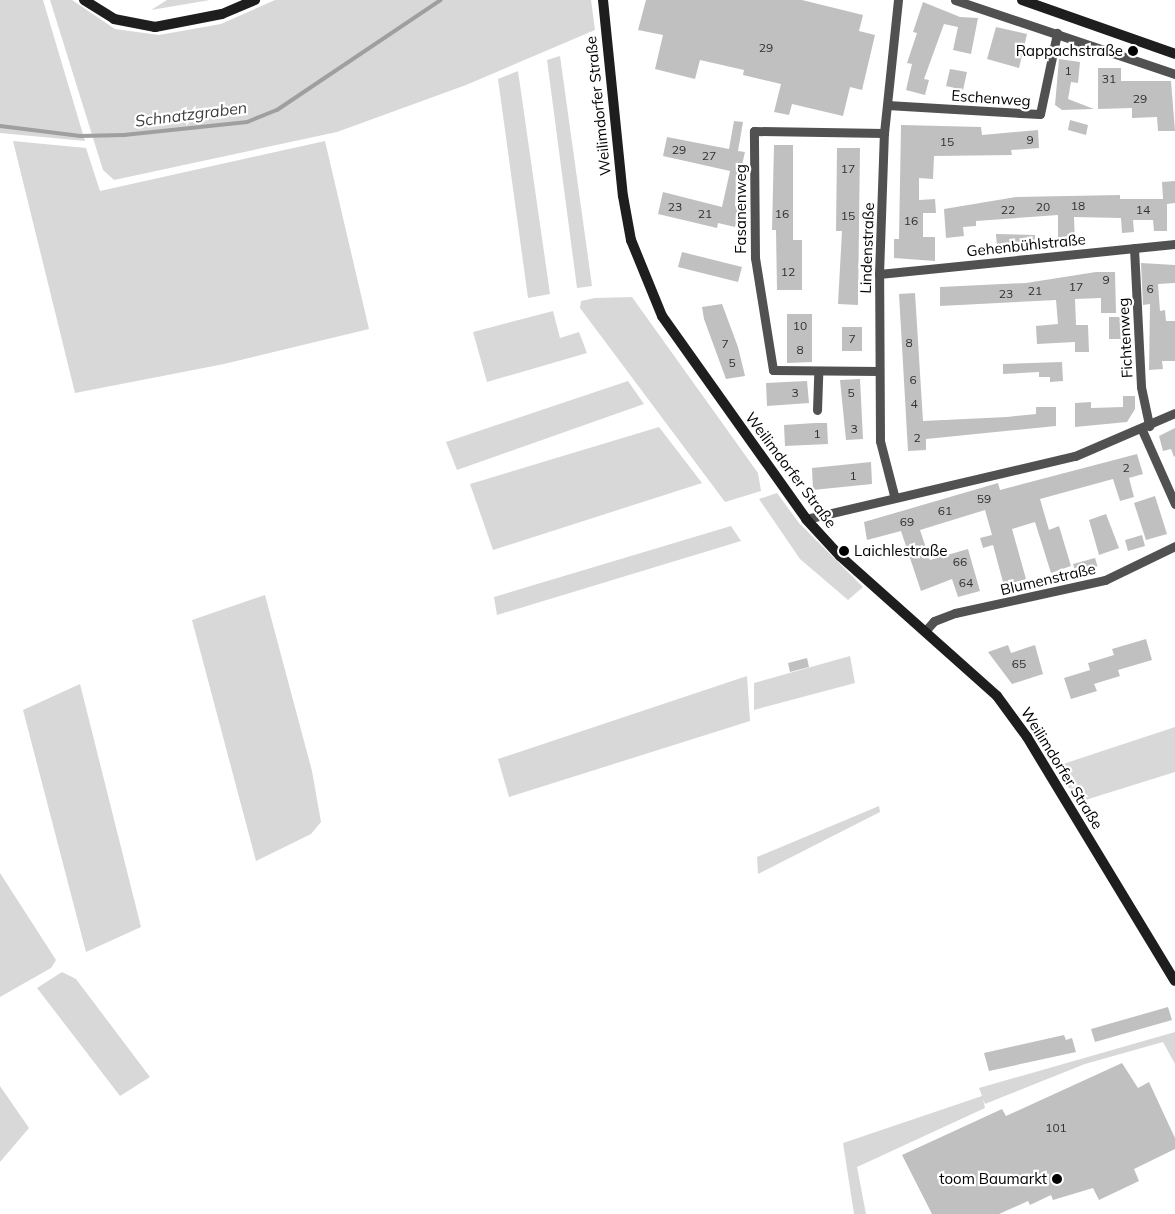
<!DOCTYPE html>
<meta charset="utf-8">
<style>
body{margin:0}
#map{position:relative;width:1175px;height:1214px;overflow:hidden;background:#fff;font-family:Mulish,sans-serif}
div>[style]{position:absolute}
[style*='--x']{left:calc(var(--x)*1px);top:calc(var(--y)*1px);width:calc(var(--w)*1px);rotate:calc(var(--a)*1deg)}
.green>*{inset:0;background:#d8d8d8}
.stream>*{height:4px;margin:-2px;padding:0 2px;transform-origin:2px;border-radius:2px;background:#9f9f9f}
.building>*{inset:0;background:#c0c0c0}
.street>*{height:9px;margin:-4.5px;padding:0 4.5px;transform-origin:4.5px;border-radius:4.5px;background:#515151}
.secondary>*{height:10px;margin:-5px;padding:0 5px;transform-origin:5px;border-radius:5px;background:#1e1e1e}
.dots>*{width:14px;height:14px;translate:-50% -50%;box-sizing:border-box;border:2px solid #fff;border-radius:50%}
span{translate:-50% -50%;white-space:nowrap;text-align:center;line-height:1.15;-webkit-text-stroke:4.5px #fff;paint-order:stroke}
.number-label{font-size:12px;color:#303030}
.number-label span{-webkit-text-stroke-width:0}
.poi-label{font-size:15px;color:#000}
.right{translate:-100% -50%;text-align:right}
.left{translate:0 -50%;text-align:left}
.street-label{font-size:15px;color:#000}
.water-label{font-size:16px;color:#404040;font-style:italic}
</style>
<div id="map">
<div class="green">
<div style="clip-path:polygon(0 0,43px 0,85px 141px,0 133px)"></div>
<div style="clip-path:polygon(50px 0,72px 0,115px 29px,159px 35px,221px 24px,275px 0,591px 0,595px 30px,466px 85px,337px 132px,114px 180px,103px 170px)"></div>
<div style="clip-path:polygon(167px 0,210px 0,151px 10px)"></div>
<div style="clip-path:polygon(560px 56px,592px 286px,577px 288px,547px 60px)"></div>
<div style="clip-path:polygon(518px 71px,550px 294px,528px 298px,498px 79px)"></div>
<div style="clip-path:polygon(13px 141px,86px 148px,100px 191px,325px 141px,369px 329px,224px 364px,75px 393px)"></div>
<div style="clip-path:polygon(632px 297px,758px 473px,761px 491px,725px 502px,580px 308px,581px 301px,595px 298px)"></div>
<div style="clip-path:polygon(553px 311px,560px 338px,579px 332px,587px 353px,487px 382px,473px 332px)"></div>
<div style="clip-path:polygon(628px 381px,644px 404px,457px 470px,446px 442px)"></div>
<div style="clip-path:polygon(659px 427px,702px 483px,493px 550px,470px 484px)"></div>
<div style="clip-path:polygon(777px 493px,799px 523px,863px 587px,848px 600px,800px 559px,759px 499px)"></div>
<div style="clip-path:polygon(731px 526px,741px 541px,497px 615px,494px 597px)"></div>
<div style="clip-path:polygon(265px 595px,312px 771px,321px 822px,311px 834px,256px 861px,192px 620px)"></div>
<div style="clip-path:polygon(850px 656px,855px 683px,754px 710px,754px 683px)"></div>
<div style="clip-path:polygon(747px 676px,750px 721px,509px 797px,498px 759px)"></div>
<div style="clip-path:polygon(80px 684px,141px 927px,86px 952px,23px 710px)"></div>
<div style="clip-path:polygon(1175px 727px,1175px 772px,1079px 802px,1054px 767px)"></div>
<div style="clip-path:polygon(879px 806px,880px 812px,758px 874px,757px 857px)"></div>
<div style="clip-path:polygon(0 873px,56px 960px,51px 968px,0 997px)"></div>
<div style="clip-path:polygon(62px 972px,76px 979px,150px 1077px,120px 1096px,37px 988px)"></div>
<div style="clip-path:polygon(1175px 1032px,1175px 1064px,1163px 1042px,1085px 1064px,985px 1104px,983px 1099px,985px 1108px,857px 1167px,866px 1214px,854px 1214px,843px 1143px,982px 1096px,979px 1088px)"></div>
<div style="clip-path:polygon(0 1086px,29px 1128px,0 1162px)"></div>
</div>
<div class="stream">
<div style="--x:0;--y:126;--w:81;--a:7.1"></div>
<div style="--x:80;--y:136;--w:44;--a:-1.3"></div>
<div style="--x:124;--y:135;--w:124;--a:-6"></div>
<div style="--x:247;--y:122;--w:32;--a:-22"></div>
<div style="--x:277;--y:110;--w:197;--a:-33.9"></div>
</div>
<div class="building">
<div style="clip-path:polygon(646px 0,802px 0,863px 15px,859px 31px,875px 35px,862px 90px,850px 87px,843px 116px,792px 104px,789px 115px,774px 112px,781px 84px,743px 75px,744px 70px,700px 60px,695px 79px,655px 69px,663px 35px,638px 30px)"></div>
<div style="clip-path:polygon(923px 2px,960px 17px,978px 18px,971px 54px,953px 50px,958px 27px,944px 24px,924px 79px,929px 80px,925px 95px,906px 90px,912px 64px,907px 63px,917px 33px,913px 32px)"></div>
<div style="clip-path:polygon(996px 27px,1027px 34px,1019px 68px,987px 59px)"></div>
<div style="clip-path:polygon(1059px 59px,1080px 62px,1078px 83px,1071px 82px,1068px 99px,1094px 109px,1062px 110px,1055px 105px)"></div>
<div style="clip-path:polygon(1098px 68px,1121px 68px,1121px 81px,1171px 81px,1175px 131px,1158px 131px,1157px 117px,1132px 118px,1132px 108px,1098px 109px)"></div>
<div style="clip-path:polygon(950px 69px,967px 72px,963px 90px,946px 86px)"></div>
<div style="clip-path:polygon(1070px 120px,1088px 125px,1086px 135px,1068px 130px)"></div>
<div style="clip-path:polygon(734px 121px,743px 122px,738px 151px,745px 152px,736px 190px,735px 206px,740px 207px,735px 227px,718px 223px,717px 228px,658px 214px,663px 192px,722px 207px,730px 171px,663px 156px,667px 137px,729px 149px)"></div>
<div style="clip-path:polygon(901px 125px,981px 127px,982px 135px,1038px 130px,1039px 148px,1011px 150px,1012px 155px,934px 156px,933px 179px,919px 178px,919px 200px,935px 199px,936px 213px,923px 213px,923px 237px,935px 237px,935px 261px,894px 258px,894px 239px,899px 239px)"></div>
<div style="clip-path:polygon(774px 145px,793px 145px,793px 240px,802px 240px,802px 290px,777px 290px,776px 230px,772px 230px)"></div>
<div style="clip-path:polygon(837px 148px,860px 148px,858px 305px,838px 304px,842px 231px,836px 231px)"></div>
<div style="clip-path:polygon(1175px 181px,1175px 203px,1167px 204px,1167px 231px,1154px 231px,1153px 220px,1133px 220px,1134px 232px,1122px 233px,1121px 218px,1074px 217px,1075px 242px,1058px 243px,1058px 215px,976px 221px,976px 226px,963px 227px,964px 236px,946px 238px,944px 209px,1016px 197px,1120px 195px,1120px 199px,1163px 199px,1162px 182px)"></div>
<div style="clip-path:polygon(996px 234px,1035px 235px,1035px 246px,997px 247px)"></div>
<div style="clip-path:polygon(682px 252px,742px 267px,738px 282px,678px 267px)"></div>
<div style="clip-path:polygon(1141px 263px,1175px 265px,1175px 283px,1158px 284px,1160px 311px,1165px 310px,1166px 321px,1175px 321px,1175px 361px,1162px 361px,1163px 369px,1149px 370px,1150px 304px,1143px 305px)"></div>
<div style="clip-path:polygon(1096px 272px,1115px 272px,1116px 313px,1101px 313px,1101px 298px,1075px 299px,1076px 325px,1088px 325px,1089px 352px,1075px 352px,1075px 342px,1037px 344px,1036px 326px,1058px 324px,1056px 300px,940px 306px,940px 287px,1026px 283px)"></div>
<div style="clip-path:polygon(915px 293px,923px 421px,1007px 417px,1036px 414px,1036px 407px,1056px 407px,1056px 426px,926px 439px,926px 450px,908px 451px,899px 294px)"></div>
<div style="clip-path:polygon(722px 304px,738px 347px,745px 376px,726px 379px,704px 319px,702px 307px)"></div>
<div style="clip-path:polygon(787px 314px,812px 314px,812px 362px,787px 363px)"></div>
<div style="clip-path:polygon(1109px 317px,1126px 317px,1126px 339px,1109px 339px)"></div>
<div style="clip-path:polygon(842px 327px,862px 327px,862px 351px,842px 351px)"></div>
<div style="clip-path:polygon(1062px 362px,1063px 381px,1050px 382px,1050px 377px,1039px 377px,1039px 372px,1003px 374px,1003px 364px)"></div>
<div style="clip-path:polygon(860px 379px,863px 439px,846px 440px,840px 380px)"></div>
<div style="clip-path:polygon(807px 381px,809px 403px,767px 406px,766px 383px)"></div>
<div style="clip-path:polygon(1123px 396px,1135px 396px,1135px 409px,1127px 422px,1075px 427px,1075px 403px,1091px 402px,1091px 408px,1123px 407px)"></div>
<div style="clip-path:polygon(815px 423px,827px 423px,828px 444px,785px 446px,784px 425px)"></div>
<div style="clip-path:polygon(1175px 428px,1175px 456px,1174px 457px,1171px 449px,1163px 451px,1159px 436px)"></div>
<div style="clip-path:polygon(1137px 454px,1143px 474px,1129px 478px,1134px 497px,1120px 501px,1113px 479px,1040px 499px,1049px 530px,1059px 526px,1071px 566px,1051px 573px,1035px 522px,1012px 529px,1026px 579px,1004px 586px,993px 545px,983px 548px,980px 538px,992px 535px,985px 510px,920px 530px,930px 560px,968px 549px,980px 591px,958px 597px,952px 579px,921px 591px,901px 531px,867px 540px,864px 522px,998px 483px,1000px 490px)"></div>
<div style="clip-path:polygon(871px 462px,872px 484px,813px 490px,812px 468px)"></div>
<div style="clip-path:polygon(1155px 496px,1167px 534px,1146px 540px,1134px 503px)"></div>
<div style="clip-path:polygon(1106px 514px,1119px 548px,1099px 555px,1089px 520px)"></div>
<div style="clip-path:polygon(1142px 535px,1145px 546px,1128px 551px,1125px 540px)"></div>
<div style="clip-path:polygon(1095px 558px,1098px 568px,1076px 574px,1073px 564px)"></div>
<div style="clip-path:polygon(1146px 639px,1152px 660px,1118px 670px,1120px 676px,1094px 684px,1097px 691px,1071px 699px,1064px 678px,1090px 670px,1088px 663px,1114px 655px,1112px 649px)"></div>
<div style="clip-path:polygon(1008px 645px,1011px 653px,1035px 645px,1043px 674px,1012px 684px,988px 652px)"></div>
<div style="clip-path:polygon(807px 658px,809px 667px,790px 672px,788px 663px)"></div>
<div style="clip-path:polygon(1168px 1007px,1172px 1020px,1095px 1042px,1091px 1029px)"></div>
<div style="clip-path:polygon(1064px 1035px,1066px 1040px,1072px 1038px,1076px 1052px,989px 1071px,984px 1053px)"></div>
<div style="clip-path:polygon(1122px 1063px,1138px 1088px,1149px 1082px,1175px 1138px,1175px 1149px,1134px 1169px,1139px 1181px,1099px 1200px,1093px 1188px,1053px 1200px,1051px 1195px,1030px 1205px,1028px 1201px,999px 1214px,932px 1214px,902px 1155px,1002px 1109px,1006px 1116px)"></div>
</div>
<div class="street">
<div style="--x:955;--y:0;--w:232;--a:18.6"></div>
<div style="--x:887;--y:105;--w:153;--a:3.4"></div>
<div style="--x:1040;--y:114;--w:83;--a:-78.1"></div>
<div style="--x:1134;--y:248;--w:139;--a:87.1"></div>
<div style="--x:1141;--y:387;--w:40;--a:78"></div>
<div style="--x:879;--y:274;--w:298;--a:-5.8"></div>
<div style="--x:879;--y:371;--w:106;--a:-179.5"></div>
<div style="--x:773;--y:370;--w:113;--a:-99.1"></div>
<div style="--x:755;--y:258;--w:127;--a:-90.5"></div>
<div style="--x:754;--y:131;--w:130;--a:0.9"></div>
<div style="--x:817;--y:410;--w:37;--a:-88"></div>
<div style="--x:1142;--y:430;--w:81;--a:66"></div>
<div style="--x:894;--y:495;--w:56;--a:-104.5"></div>
<div style="--x:880;--y:441;--w:167;--a:-90.3"></div>
<div style="--x:879;--y:274;--w:141;--a:-88"></div>
<div style="--x:884;--y:133;--w:134;--a:-84"></div>
<div style="--x:806;--y:519;--w:276;--a:-13.2"></div>
<div style="--x:1075;--y:456;--w:109;--a:-23.3"></div>
<div style="--x:926;--y:630;--w:12;--a:-48"></div>
<div style="--x:934;--y:621;--w:22;--a:-21"></div>
<div style="--x:955;--y:613;--w:154;--a:-12.4"></div>
<div style="--x:1105;--y:580;--w:78;--a:-25.9"></div>
</div>
<div class="secondary">
<div style="--x:84;--y:0;--w:36;--a:32"></div>
<div style="--x:114;--y:19;--w:42;--a:11"></div>
<div style="--x:155;--y:27;--w:68;--a:-11"></div>
<div style="--x:222;--y:14;--w:36;--a:-23"></div>
<div style="--x:603;--y:0;--w:197;--a:84.2"></div>
<div style="--x:623;--y:196;--w:45;--a:79.7"></div>
<div style="--x:631;--y:240;--w:82;--a:67.8"></div>
<div style="--x:662;--y:316;--w:249;--a:54.6"></div>
<div style="--x:806;--y:519;--w:50;--a:47.4"></div>
<div style="--x:840;--y:556;--w:210;--a:41.7"></div>
<div style="--x:997;--y:696;--w:51;--a:53.8"></div>
<div style="--x:1027;--y:737;--w:285;--a:58.8"></div>
<div style="--x:1022;--y:0;--w:162;--a:19.4"></div>
</div>
<div class="dots">
<div style="left:1133px;top:51px;background:#000"></div>
<div style="left:844px;top:551px;background:#000"></div>
<div style="left:1057px;top:1179px;background:#000"></div>
</div>
<div class="number-label">
<span style="left:766px;top:48px">29</span>
<span style="left:1068px;top:71px">1</span>
<span style="left:1109px;top:79px">31</span>
<span style="left:1140px;top:99px">29</span>
<span style="left:1030px;top:140px">9</span>
<span style="left:947px;top:142px">15</span>
<span style="left:679px;top:150px">29</span>
<span style="left:709px;top:156px">27</span>
<span style="left:848px;top:169px">17</span>
<span style="left:1078px;top:206px">18</span>
<span style="left:675px;top:207px">23</span>
<span style="left:1043px;top:207px">20</span>
<span style="left:1008px;top:210px">22</span>
<span style="left:1143px;top:210px">14</span>
<span style="left:705px;top:214px">21</span>
<span style="left:782px;top:214px">16</span>
<span style="left:848px;top:216px">15</span>
<span style="left:911px;top:221px">16</span>
<span style="left:788px;top:272px">12</span>
<span style="left:1106px;top:280px">9</span>
<span style="left:1076px;top:287px">17</span>
<span style="left:1150px;top:289px">6</span>
<span style="left:1035px;top:291px">21</span>
<span style="left:1006px;top:294px">23</span>
<span style="left:800px;top:326px">10</span>
<span style="left:852px;top:339px">7</span>
<span style="left:909px;top:343px">8</span>
<span style="left:725px;top:344px">7</span>
<span style="left:800px;top:350px">8</span>
<span style="left:732px;top:363px">5</span>
<span style="left:913px;top:380px">6</span>
<span style="left:795px;top:393px">3</span>
<span style="left:851px;top:393px">5</span>
<span style="left:914px;top:404px">4</span>
<span style="left:854px;top:429px">3</span>
<span style="left:817px;top:434px">1</span>
<span style="left:917px;top:438px">2</span>
<span style="left:1126px;top:468px">2</span>
<span style="left:853px;top:476px">1</span>
<span style="left:984px;top:499px">59</span>
<span style="left:945px;top:511px">61</span>
<span style="left:907px;top:522px">69</span>
<span style="left:960px;top:562px">66</span>
<span style="left:966px;top:583px">64</span>
<span style="left:1019px;top:664px">65</span>
<span style="left:1056px;top:1128px">101</span>
</div>
<div class="poi-label">
<span class="right" style="left:1123px;top:51px">Rappachstraße</span>
<span class="left" style="left:854px;top:551px">Laichlestraße</span>
<span class="right" style="left:1047px;top:1179px">toom Baumarkt</span>
</div>
<div class="street-label">
<span style="left:991px;top:98px;rotate:4deg">Eschenweg</span>
<span style="left:598px;top:106px;rotate:-96deg">Weilimdorfer Straße</span>
<span style="left:741px;top:209px;rotate:-90deg">Fasanenweg</span>
<span style="left:1026px;top:245px;rotate:-6deg">Gehenbühlstraße</span>
<span style="left:867px;top:248px;rotate:-88deg">Lindenstraße</span>
<span style="left:1125px;top:338px;rotate:-93deg">Fichtenweg</span>
<span style="left:791px;top:470px;rotate:53deg">Weilimdorfer Straße</span>
<span style="left:1048px;top:579px;rotate:-13deg">Blumenstraße</span>
<span style="left:1062px;top:768px;rotate:58deg">Weilimdorfer Straße</span>
</div>
<div class="water-label">
<span style="left:191px;top:114px;rotate:-7deg">Schnatzgraben</span>
</div>
</div>
